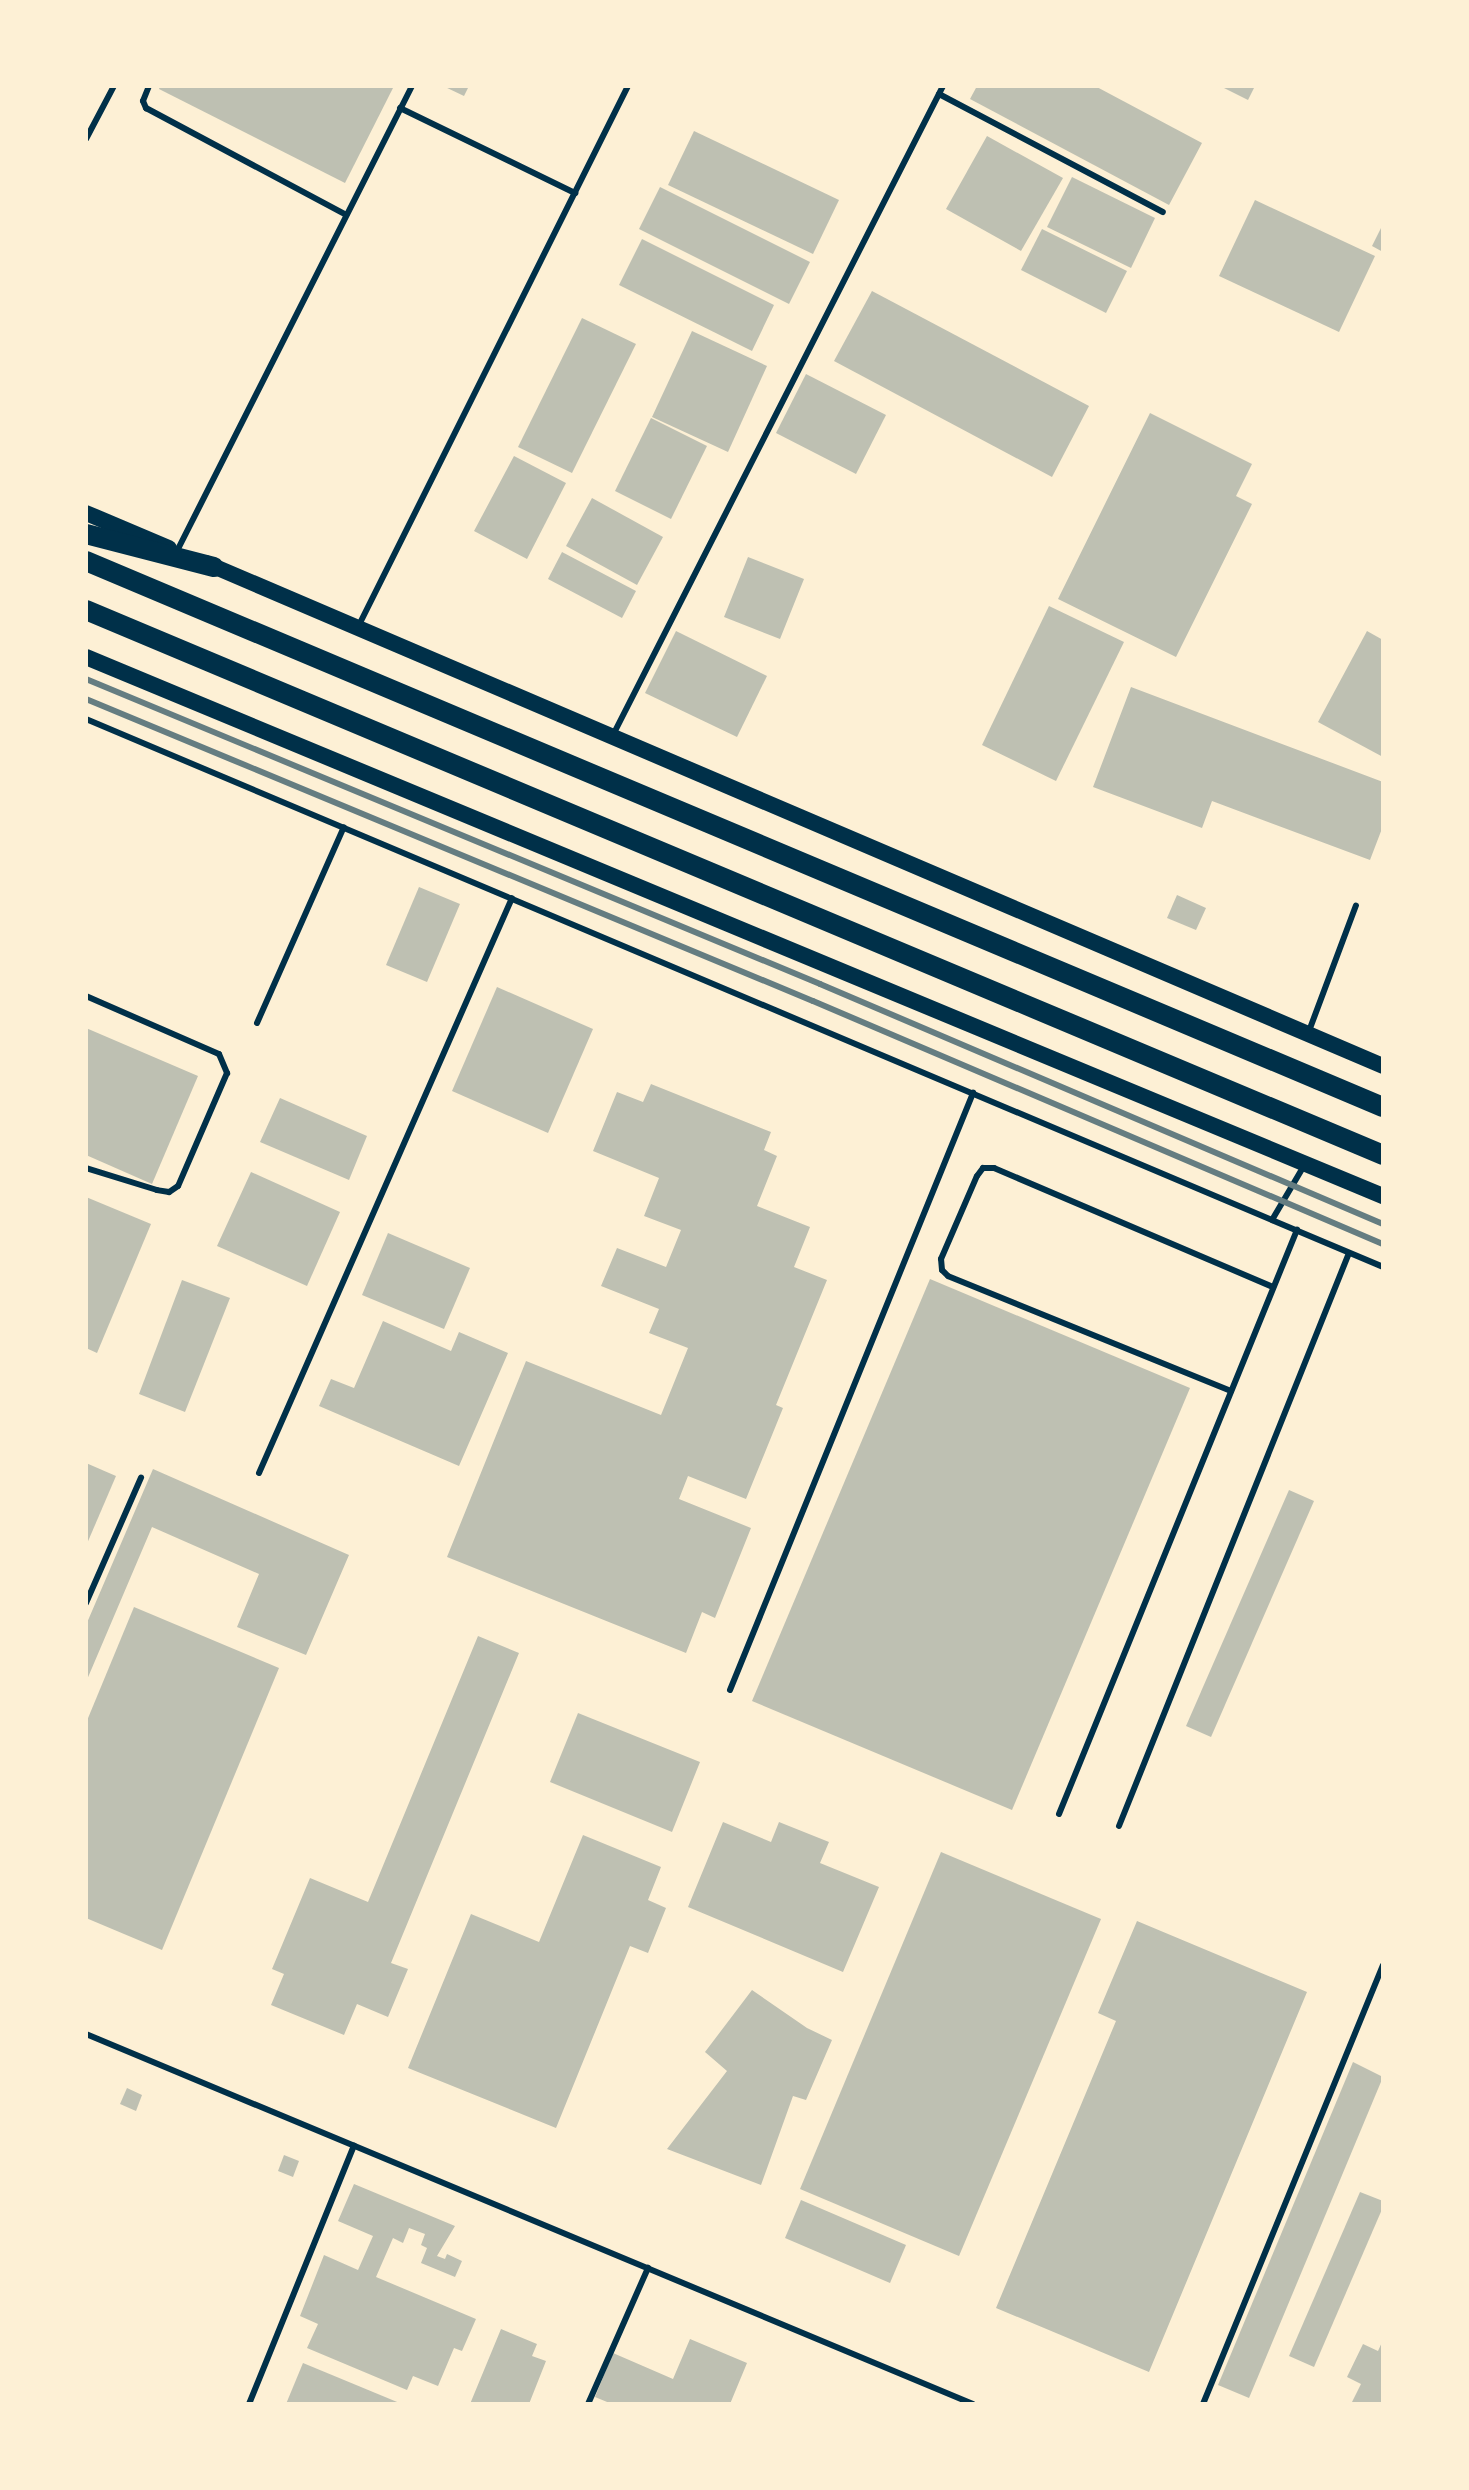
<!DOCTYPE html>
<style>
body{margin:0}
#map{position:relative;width:1469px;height:2490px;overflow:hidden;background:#fdf0d5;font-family:Figtree,sans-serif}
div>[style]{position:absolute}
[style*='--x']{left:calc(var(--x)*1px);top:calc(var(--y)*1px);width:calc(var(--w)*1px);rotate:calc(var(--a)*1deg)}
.building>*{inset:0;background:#bec0b2}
.service>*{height:6px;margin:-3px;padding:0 3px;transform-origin:3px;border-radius:3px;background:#003049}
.secondary>*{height:16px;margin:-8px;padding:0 8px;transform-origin:8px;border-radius:8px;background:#003049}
.trunk>*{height:20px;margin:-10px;padding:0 10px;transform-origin:10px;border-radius:10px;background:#003049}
.rail>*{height:6px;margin:-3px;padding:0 3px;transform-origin:3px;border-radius:3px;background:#657d81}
span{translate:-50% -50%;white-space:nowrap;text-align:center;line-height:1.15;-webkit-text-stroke:6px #fdf0d5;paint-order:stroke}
.frame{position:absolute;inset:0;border:88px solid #fdf0d5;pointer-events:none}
</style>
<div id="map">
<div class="building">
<div style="clip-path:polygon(160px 86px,394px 86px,345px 183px,159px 89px)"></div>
<div style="clip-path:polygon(443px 86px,469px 86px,464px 96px)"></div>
<div style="clip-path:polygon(977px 86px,1095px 86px,1202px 143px,1169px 205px,970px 99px)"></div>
<div style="clip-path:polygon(1220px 86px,1255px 86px,1248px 100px)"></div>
<div style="clip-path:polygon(694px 131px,839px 200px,813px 254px,668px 185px)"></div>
<div style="clip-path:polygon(987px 136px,1063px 178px,1021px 251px,946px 209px)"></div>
<div style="clip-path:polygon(1072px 177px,1155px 218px,1131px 268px,1047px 227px)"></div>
<div style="clip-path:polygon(660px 187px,810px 262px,789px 304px,639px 229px)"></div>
<div style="clip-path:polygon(1255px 200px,1375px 256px,1339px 332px,1219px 276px)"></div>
<div style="clip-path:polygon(1383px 224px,1383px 252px,1372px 246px)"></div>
<div style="clip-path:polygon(1042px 229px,1127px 271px,1106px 313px,1021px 270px)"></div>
<div style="clip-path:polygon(642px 239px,774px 305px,752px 351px,619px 285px)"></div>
<div style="clip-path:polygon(872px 291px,1089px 406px,1052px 477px,834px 361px)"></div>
<div style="clip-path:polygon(582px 318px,636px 344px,572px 473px,518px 447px)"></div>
<div style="clip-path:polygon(692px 331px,767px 366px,728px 452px,652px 417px)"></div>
<div style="clip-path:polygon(806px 374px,886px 415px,856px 474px,776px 433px)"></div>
<div style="clip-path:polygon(1150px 413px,1252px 464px,1236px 496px,1252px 504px,1176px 657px,1058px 599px)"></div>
<div style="clip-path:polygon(651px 418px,707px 446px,671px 519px,615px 491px)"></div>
<div style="clip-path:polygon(514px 456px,566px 483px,527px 559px,474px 531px)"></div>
<div style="clip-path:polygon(592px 498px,663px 537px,637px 585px,566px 546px)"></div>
<div style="clip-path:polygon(562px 552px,636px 591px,622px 618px,548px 579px)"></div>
<div style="clip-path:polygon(748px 557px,804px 579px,780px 639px,724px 617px)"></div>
<div style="clip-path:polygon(1049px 606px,1124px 642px,1056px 781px,982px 745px)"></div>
<div style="clip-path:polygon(676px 631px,767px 676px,737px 737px,645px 693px)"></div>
<div style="clip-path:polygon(1367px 631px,1383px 640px,1383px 757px,1318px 722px)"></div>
<div style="clip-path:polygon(1131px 687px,1383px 782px,1383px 826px,1370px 860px,1212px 801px,1202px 828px,1093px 787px)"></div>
<div style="clip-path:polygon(419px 887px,460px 904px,427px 982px,386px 965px)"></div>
<div style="clip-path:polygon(1177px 895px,1206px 908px,1196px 930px,1167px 918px)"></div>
<div style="clip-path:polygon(497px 987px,593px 1029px,548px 1133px,452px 1091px)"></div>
<div style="clip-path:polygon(86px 1028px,198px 1076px,152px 1184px,86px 1155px)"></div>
<div style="clip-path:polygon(651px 1084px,771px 1132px,764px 1150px,777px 1156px,757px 1206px,810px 1227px,794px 1267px,827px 1280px,776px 1405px,783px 1408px,746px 1499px,688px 1476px,679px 1499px,751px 1528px,715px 1618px,702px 1612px,686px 1653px,447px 1557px,526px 1361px,661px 1415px,688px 1348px,649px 1333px,659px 1309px,601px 1286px,617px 1248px,666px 1267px,681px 1230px,644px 1216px,659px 1178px,593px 1151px,617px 1092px,643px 1102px)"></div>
<div style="clip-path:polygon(280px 1098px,367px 1136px,349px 1180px,260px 1142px)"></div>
<div style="clip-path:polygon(251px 1172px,340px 1212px,307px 1286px,217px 1246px)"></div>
<div style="clip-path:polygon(86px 1197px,151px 1224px,97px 1353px,86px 1348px)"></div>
<div style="clip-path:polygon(388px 1233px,470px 1268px,444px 1329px,362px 1295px)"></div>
<div style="clip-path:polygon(930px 1279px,1190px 1388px,1012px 1810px,752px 1701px)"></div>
<div style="clip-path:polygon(182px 1280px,230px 1298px,185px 1412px,139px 1394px)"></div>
<div style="clip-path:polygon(383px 1321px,451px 1351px,459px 1332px,508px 1353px,459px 1466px,319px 1406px,331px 1379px,354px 1388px)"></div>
<div style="clip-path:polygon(86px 1463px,116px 1476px,86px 1546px)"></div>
<div style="clip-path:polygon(153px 1469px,349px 1555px,306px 1655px,237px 1627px,259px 1574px,152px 1527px,86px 1682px,86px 1625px)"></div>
<div style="clip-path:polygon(1289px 1490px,1314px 1501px,1211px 1737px,1186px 1726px)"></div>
<div style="clip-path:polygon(134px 1607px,279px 1668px,162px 1950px,86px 1918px,86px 1723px)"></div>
<div style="clip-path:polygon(478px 1636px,519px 1653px,391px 1963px,408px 1969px,388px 2017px,357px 2004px,344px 2035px,271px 2005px,284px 1974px,272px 1969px,310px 1878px,368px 1902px)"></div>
<div style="clip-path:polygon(578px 1713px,700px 1762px,672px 1832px,550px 1782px)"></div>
<div style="clip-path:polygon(723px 1822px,771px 1842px,779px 1822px,829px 1842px,820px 1863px,879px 1887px,843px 1972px,688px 1907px)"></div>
<div style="clip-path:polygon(583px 1835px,661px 1867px,648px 1900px,666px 1908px,648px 1953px,630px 1946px,556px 2128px,408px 2068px,471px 1914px,539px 1942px)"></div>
<div style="clip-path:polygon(941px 1852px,1101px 1919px,959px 2256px,800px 2189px)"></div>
<div style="clip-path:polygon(1137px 1921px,1307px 1992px,1149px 2372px,996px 2308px,1116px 2021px,1098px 2013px)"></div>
<div style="clip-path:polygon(752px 1990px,807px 2028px,832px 2040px,806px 2100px,793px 2096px,761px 2185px,667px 2149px,727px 2071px,705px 2052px)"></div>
<div style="clip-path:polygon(1353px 2062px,1383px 2077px,1249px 2398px,1218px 2385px)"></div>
<div style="clip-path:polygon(127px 2088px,142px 2095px,136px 2111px,120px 2104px)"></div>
<div style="clip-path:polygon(284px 2155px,299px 2161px,293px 2177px,278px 2171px)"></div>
<div style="clip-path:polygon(354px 2184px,455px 2226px,437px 2256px,445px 2259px,447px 2254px,462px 2261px,455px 2277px,421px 2263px,427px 2248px,421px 2245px,425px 2234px,409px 2228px,403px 2243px,393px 2238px,376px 2277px,476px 2319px,462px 2351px,454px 2348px,438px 2386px,413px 2376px,407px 2390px,307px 2348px,318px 2324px,300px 2316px,324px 2255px,358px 2270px,373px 2236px,338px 2221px)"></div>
<div style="clip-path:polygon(1360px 2192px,1383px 2201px,1383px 2207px,1314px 2367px,1289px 2356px)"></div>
<div style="clip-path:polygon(801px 2200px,906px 2245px,890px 2283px,785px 2238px)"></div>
<div style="clip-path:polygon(501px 2329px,537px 2344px,532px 2356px,546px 2361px,529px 2404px,470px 2404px)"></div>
<div style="clip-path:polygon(690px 2339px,747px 2363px,730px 2404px,612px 2404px,595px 2397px,613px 2353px,673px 2379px)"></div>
<div style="clip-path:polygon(1383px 2340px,1383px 2404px,1351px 2404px,1361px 2384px,1347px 2377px,1363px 2344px,1378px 2351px)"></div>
<div style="clip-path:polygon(303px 2363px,402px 2404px,286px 2404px)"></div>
</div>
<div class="service">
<div style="--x:149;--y:86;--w:16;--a:112"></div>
<div style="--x:143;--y:101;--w:8;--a:67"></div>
<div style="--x:146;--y:108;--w:227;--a:28.1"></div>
<div style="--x:939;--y:94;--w:253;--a:27.8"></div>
<div style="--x:400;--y:108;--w:195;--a:25.9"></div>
<div style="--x:86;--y:139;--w:60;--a:-62.2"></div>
<div style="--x:177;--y:551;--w:521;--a:-63.19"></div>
<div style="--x:358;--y:627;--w:605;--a:-63.48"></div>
<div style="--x:86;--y:719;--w:1408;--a:22.9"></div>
<div style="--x:613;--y:735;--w:728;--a:-63.05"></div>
<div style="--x:86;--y:996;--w:145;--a:23.6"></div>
<div style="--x:219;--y:1054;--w:21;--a:67"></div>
<div style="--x:227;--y:1073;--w:123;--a:113.4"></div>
<div style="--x:178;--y:1186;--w:11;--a:146"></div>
<div style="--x:169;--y:1192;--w:12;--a:-171"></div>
<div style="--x:157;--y:1190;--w:74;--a:-162.8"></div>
<div style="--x:257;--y:1023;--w:214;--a:-66.1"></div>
<div style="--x:1309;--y:1031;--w:134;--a:-69.5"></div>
<div style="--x:1272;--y:1220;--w:65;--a:-59.5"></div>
<div style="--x:1231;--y:1391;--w:305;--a:-157.9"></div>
<div style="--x:948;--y:1276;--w:8;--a:-135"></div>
<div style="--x:942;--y:1270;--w:11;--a:-95"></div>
<div style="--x:941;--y:1259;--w:90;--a:-66.6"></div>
<div style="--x:977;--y:1176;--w:10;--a:-53"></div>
<div style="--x:983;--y:1168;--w:11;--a:0"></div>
<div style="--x:994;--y:1168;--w:303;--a:23.1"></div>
<div style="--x:259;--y:1473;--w:628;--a:-66.25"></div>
<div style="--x:86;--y:1603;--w:137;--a:-66.3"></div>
<div style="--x:730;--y:1690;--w:645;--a:-67.85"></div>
<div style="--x:1059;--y:1814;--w:631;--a:-67.83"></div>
<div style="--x:1119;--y:1826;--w:617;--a:-68.13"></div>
<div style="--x:86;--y:2034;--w:961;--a:22.64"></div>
<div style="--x:249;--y:2404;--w:279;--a:-67.9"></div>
<div style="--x:588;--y:2404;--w:149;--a:-66.2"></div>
<div style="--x:1203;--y:2404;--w:474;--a:-67.7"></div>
</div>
<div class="secondary">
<div style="--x:86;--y:513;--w:90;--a:22.9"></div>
<div style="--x:206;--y:563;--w:1280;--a:23.14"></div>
<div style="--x:86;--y:657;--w:1405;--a:22.57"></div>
</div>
<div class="trunk">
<div style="--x:86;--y:534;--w:132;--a:14.5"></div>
<div style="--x:86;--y:561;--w:1407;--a:22.83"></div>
<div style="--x:86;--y:610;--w:1407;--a:22.79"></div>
</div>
<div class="rail">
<div style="--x:86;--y:679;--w:795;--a:22.56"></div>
<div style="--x:820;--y:984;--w:612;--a:23.09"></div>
<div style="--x:86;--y:699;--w:787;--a:22.56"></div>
<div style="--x:813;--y:1001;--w:620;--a:23.09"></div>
</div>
<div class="frame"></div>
</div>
